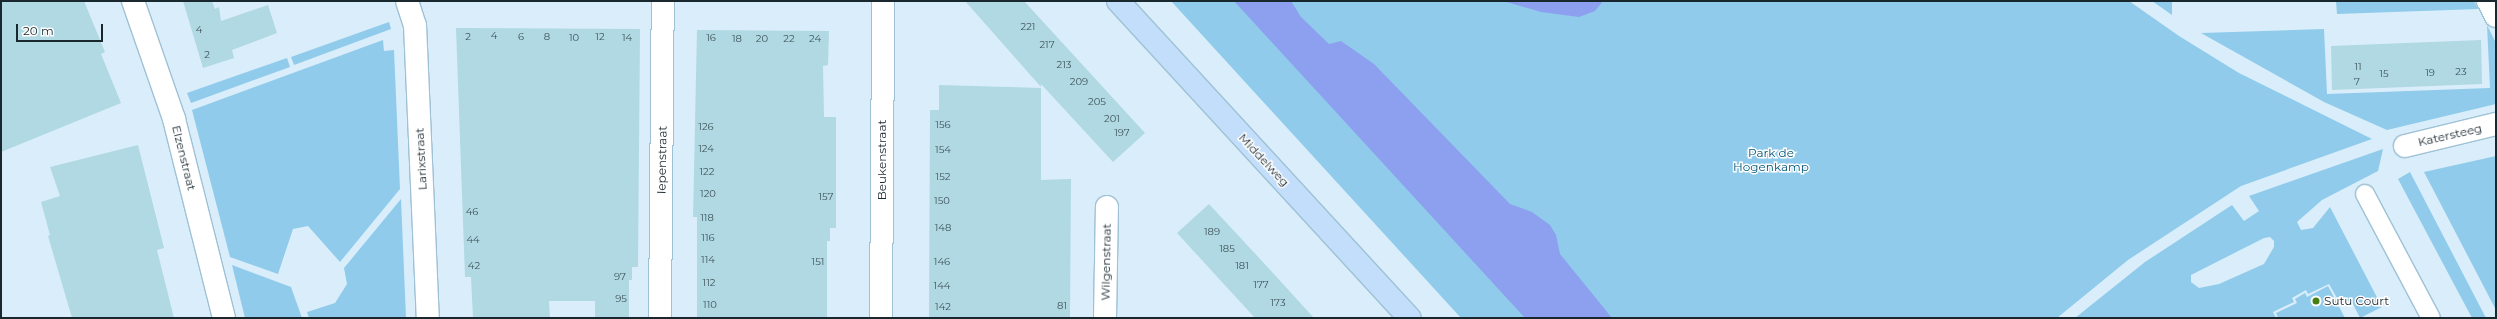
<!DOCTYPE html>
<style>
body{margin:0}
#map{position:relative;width:2497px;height:319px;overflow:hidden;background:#d9eefa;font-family:Montserrat,sans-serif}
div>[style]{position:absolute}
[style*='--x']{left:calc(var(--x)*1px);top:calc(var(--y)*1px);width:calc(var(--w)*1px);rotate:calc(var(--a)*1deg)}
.green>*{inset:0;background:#90cbeb}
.water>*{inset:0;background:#8ca0ef}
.building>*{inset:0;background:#b0d9e3}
.roads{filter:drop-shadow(1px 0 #9fc1d5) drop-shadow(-1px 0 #9fc1d5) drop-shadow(0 1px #9fc1d5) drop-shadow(0 -1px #9fc1d5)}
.service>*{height:18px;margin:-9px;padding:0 9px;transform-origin:9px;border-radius:9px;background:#fff}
.minor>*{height:22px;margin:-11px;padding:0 11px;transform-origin:11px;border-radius:11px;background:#fff}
.secondary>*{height:22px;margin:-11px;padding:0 11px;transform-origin:11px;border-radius:11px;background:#c3defa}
.dots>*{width:11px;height:11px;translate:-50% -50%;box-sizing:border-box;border:2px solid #fff;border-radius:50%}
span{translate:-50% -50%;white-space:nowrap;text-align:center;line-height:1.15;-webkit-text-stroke:3px #fff;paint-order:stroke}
.number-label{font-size:10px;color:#3f545b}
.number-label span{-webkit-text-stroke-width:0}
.street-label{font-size:12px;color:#19272e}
.park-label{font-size:12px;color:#005576}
.poi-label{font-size:12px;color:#19272e}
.left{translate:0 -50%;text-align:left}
.frame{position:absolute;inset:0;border:2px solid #19272e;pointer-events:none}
.scale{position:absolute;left:16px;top:24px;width:87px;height:18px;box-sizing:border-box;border:2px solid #19272e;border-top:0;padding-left:5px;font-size:12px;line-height:14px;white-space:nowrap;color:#19272e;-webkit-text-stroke:3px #fff;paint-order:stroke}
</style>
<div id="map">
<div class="green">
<div style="clip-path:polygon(1171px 1px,2129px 1px,2179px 36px,2239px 73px,2372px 139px,2241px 186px,2128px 260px,2057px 318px,1461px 318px)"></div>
<div style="clip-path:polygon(2152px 1px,2172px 1px,2172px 15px)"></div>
<div style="clip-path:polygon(2336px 1px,2474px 1px,2478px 9px,2337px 14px)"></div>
<div style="clip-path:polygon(389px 22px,391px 29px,294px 65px,291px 57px)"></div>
<div style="clip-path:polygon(2487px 25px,2496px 43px,2496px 104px,2387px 130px,2324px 102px,2201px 33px,2324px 29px,2327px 94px,2490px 88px)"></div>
<div style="clip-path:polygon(383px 40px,384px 51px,394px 50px,400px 189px,340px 262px,308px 226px,293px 229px,278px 274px,230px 257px,192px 110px)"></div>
<div style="clip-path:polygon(287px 58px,290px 67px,191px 103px,187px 93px)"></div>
<div style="clip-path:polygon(evenodd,2383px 149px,2378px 171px,2322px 200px,2297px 222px,2301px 230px,2313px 228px,2330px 207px,2382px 307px,2360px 318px,2351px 300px,2341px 305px,2329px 284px,2308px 294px,2306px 290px,2292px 298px,2294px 302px,2273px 312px,2276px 318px,2075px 318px,2145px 262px,2232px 205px,2244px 221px,2259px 211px,2249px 196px,2383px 149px,2270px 237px,2274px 241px,2274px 247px,2264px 264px,2219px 284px,2199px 288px,2191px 282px,2191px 275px,2264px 238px,2270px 237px)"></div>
<div style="clip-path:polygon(2496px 156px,2496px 310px,2424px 172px)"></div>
<div style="clip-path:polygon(2410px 172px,2486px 318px,2472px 318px,2398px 179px)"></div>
<div style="clip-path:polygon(401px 199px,406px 318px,309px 318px,307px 312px,335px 303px,347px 284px,344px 268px)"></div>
<div style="clip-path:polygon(232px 265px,291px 287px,302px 318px,245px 318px)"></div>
<div style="clip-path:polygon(2328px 286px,2345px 318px,2278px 318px,2276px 313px,2297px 303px,2295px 299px,2305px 293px,2307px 297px)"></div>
</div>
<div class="water">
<div style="clip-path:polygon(1234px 1px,1291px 1px,1301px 17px,1329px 44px,1341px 41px,1374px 64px,1510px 204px,1532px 212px,1550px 225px,1556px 235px,1560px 254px,1612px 318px,1525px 318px)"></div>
<div style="clip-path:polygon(1503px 1px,1603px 1px,1595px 11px,1579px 17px,1541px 12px)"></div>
</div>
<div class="building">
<div style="clip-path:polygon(1px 1px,84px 1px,105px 52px,101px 54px,121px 103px,1px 152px)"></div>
<div style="clip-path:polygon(183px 1px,212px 1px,215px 9px,219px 7px,221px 21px,268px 5px,277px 33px,232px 50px,234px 58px,203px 68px)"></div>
<div style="clip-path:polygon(965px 1px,1024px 1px,1145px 133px,1113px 162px,1041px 84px,1041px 87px)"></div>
<div style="clip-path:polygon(456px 28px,640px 29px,638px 267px,632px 267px,632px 280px,629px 280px,629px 318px,595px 318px,595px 301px,549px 301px,550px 318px,473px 318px,471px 277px,465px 277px)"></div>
<div style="clip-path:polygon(697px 30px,829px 31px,828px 65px,823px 66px,824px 117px,836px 117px,836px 228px,830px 228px,830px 241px,827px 241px,827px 318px,697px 318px,697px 217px,693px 217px)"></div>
<div style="clip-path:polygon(2481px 40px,2482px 84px,2332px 90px,2331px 46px)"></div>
<div style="clip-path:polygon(939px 85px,1041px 88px,1041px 180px,1071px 179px,1070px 318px,929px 318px,930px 110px,939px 110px)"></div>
<div style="clip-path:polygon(138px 145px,164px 248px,157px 250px,174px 318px,72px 318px,48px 236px,50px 235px,41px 202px,60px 196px,50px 167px)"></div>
<div style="clip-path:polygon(1209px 204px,1261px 260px,1314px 318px,1255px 318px,1177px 233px)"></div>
</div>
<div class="roads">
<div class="service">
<div style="--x:2365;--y:194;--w:140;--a:62"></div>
</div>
<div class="minor">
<div style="--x:133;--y:1;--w:125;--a:70.8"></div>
<div style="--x:174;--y:119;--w:205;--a:75.9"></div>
<div style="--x:407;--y:1;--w:25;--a:72"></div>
<div style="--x:415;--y:25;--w:293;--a:87.5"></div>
<div style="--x:2488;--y:1;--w:17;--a:62"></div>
<div style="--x:2405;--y:146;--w:94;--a:-13.6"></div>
<div style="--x:660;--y:318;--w:317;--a:-89.5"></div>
<div style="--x:881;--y:318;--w:317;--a:-89.6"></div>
<div style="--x:1105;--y:318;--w:111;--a:-89"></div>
</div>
<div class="secondary">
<div style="--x:1118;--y:1;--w:431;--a:47.4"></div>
</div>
</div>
<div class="dots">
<div style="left:2316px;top:301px;background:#477e14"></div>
</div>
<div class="number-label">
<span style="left:1028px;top:27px">221</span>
<span style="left:199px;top:30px">4</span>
<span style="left:494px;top:36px">4</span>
<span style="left:468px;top:37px">2</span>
<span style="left:521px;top:37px">6</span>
<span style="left:547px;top:37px">8</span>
<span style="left:600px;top:37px">12</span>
<span style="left:574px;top:38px">10</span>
<span style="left:627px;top:38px">14</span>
<span style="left:711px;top:38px">16</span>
<span style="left:737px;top:39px">18</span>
<span style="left:762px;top:39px">20</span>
<span style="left:789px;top:39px">22</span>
<span style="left:815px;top:39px">24</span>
<span style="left:1047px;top:45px">217</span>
<span style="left:207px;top:55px">2</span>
<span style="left:1064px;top:65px">213</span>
<span style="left:2358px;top:67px">11</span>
<span style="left:2461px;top:72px">23</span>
<span style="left:2430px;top:73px">19</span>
<span style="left:2384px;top:74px">15</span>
<span style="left:1079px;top:82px">209</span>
<span style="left:2357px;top:82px">7</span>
<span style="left:1097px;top:102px">205</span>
<span style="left:1112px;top:119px">201</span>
<span style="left:943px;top:125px">156</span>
<span style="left:706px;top:127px">126</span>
<span style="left:1122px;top:133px">197</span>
<span style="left:706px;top:149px">124</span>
<span style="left:943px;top:150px">154</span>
<span style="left:707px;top:172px">122</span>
<span style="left:943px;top:177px">152</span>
<span style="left:708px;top:194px">120</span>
<span style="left:826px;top:197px">157</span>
<span style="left:942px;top:201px">150</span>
<span style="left:472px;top:212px">46</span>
<span style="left:707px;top:218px">118</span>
<span style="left:943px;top:228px">148</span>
<span style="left:1212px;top:232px">189</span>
<span style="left:708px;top:238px">116</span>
<span style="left:473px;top:240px">44</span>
<span style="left:1227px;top:249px">185</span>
<span style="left:708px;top:260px">114</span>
<span style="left:818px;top:262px">151</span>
<span style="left:942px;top:262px">146</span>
<span style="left:474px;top:266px">42</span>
<span style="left:1242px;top:266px">181</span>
<span style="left:620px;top:277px">97</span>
<span style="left:709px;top:283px">112</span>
<span style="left:1261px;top:285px">177</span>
<span style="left:942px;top:286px">144</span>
<span style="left:621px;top:299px">95</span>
<span style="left:1278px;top:303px">173</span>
<span style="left:710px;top:305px">110</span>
<span style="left:1062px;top:306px">81</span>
<span style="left:943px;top:307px">142</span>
</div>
<div class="street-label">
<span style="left:2450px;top:135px;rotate:-13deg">Katersteeg</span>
<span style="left:184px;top:158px;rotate:76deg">Elzenstraat</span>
<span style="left:421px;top:159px;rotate:-93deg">Larixstraat</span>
<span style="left:662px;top:160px;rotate:-89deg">Iepenstraat</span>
<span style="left:882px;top:160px;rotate:-90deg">Beukenstraat</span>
<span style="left:1264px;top:160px;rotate:47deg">Middelweg</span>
<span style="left:1106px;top:262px;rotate:-89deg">Wilgenstraat</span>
</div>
<div class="park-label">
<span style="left:1771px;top:160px">Park de<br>Hogenkamp</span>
</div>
<div class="poi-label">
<span class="left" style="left:2324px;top:301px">Sutu Court</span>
</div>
<div class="frame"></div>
<div class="scale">20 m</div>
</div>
